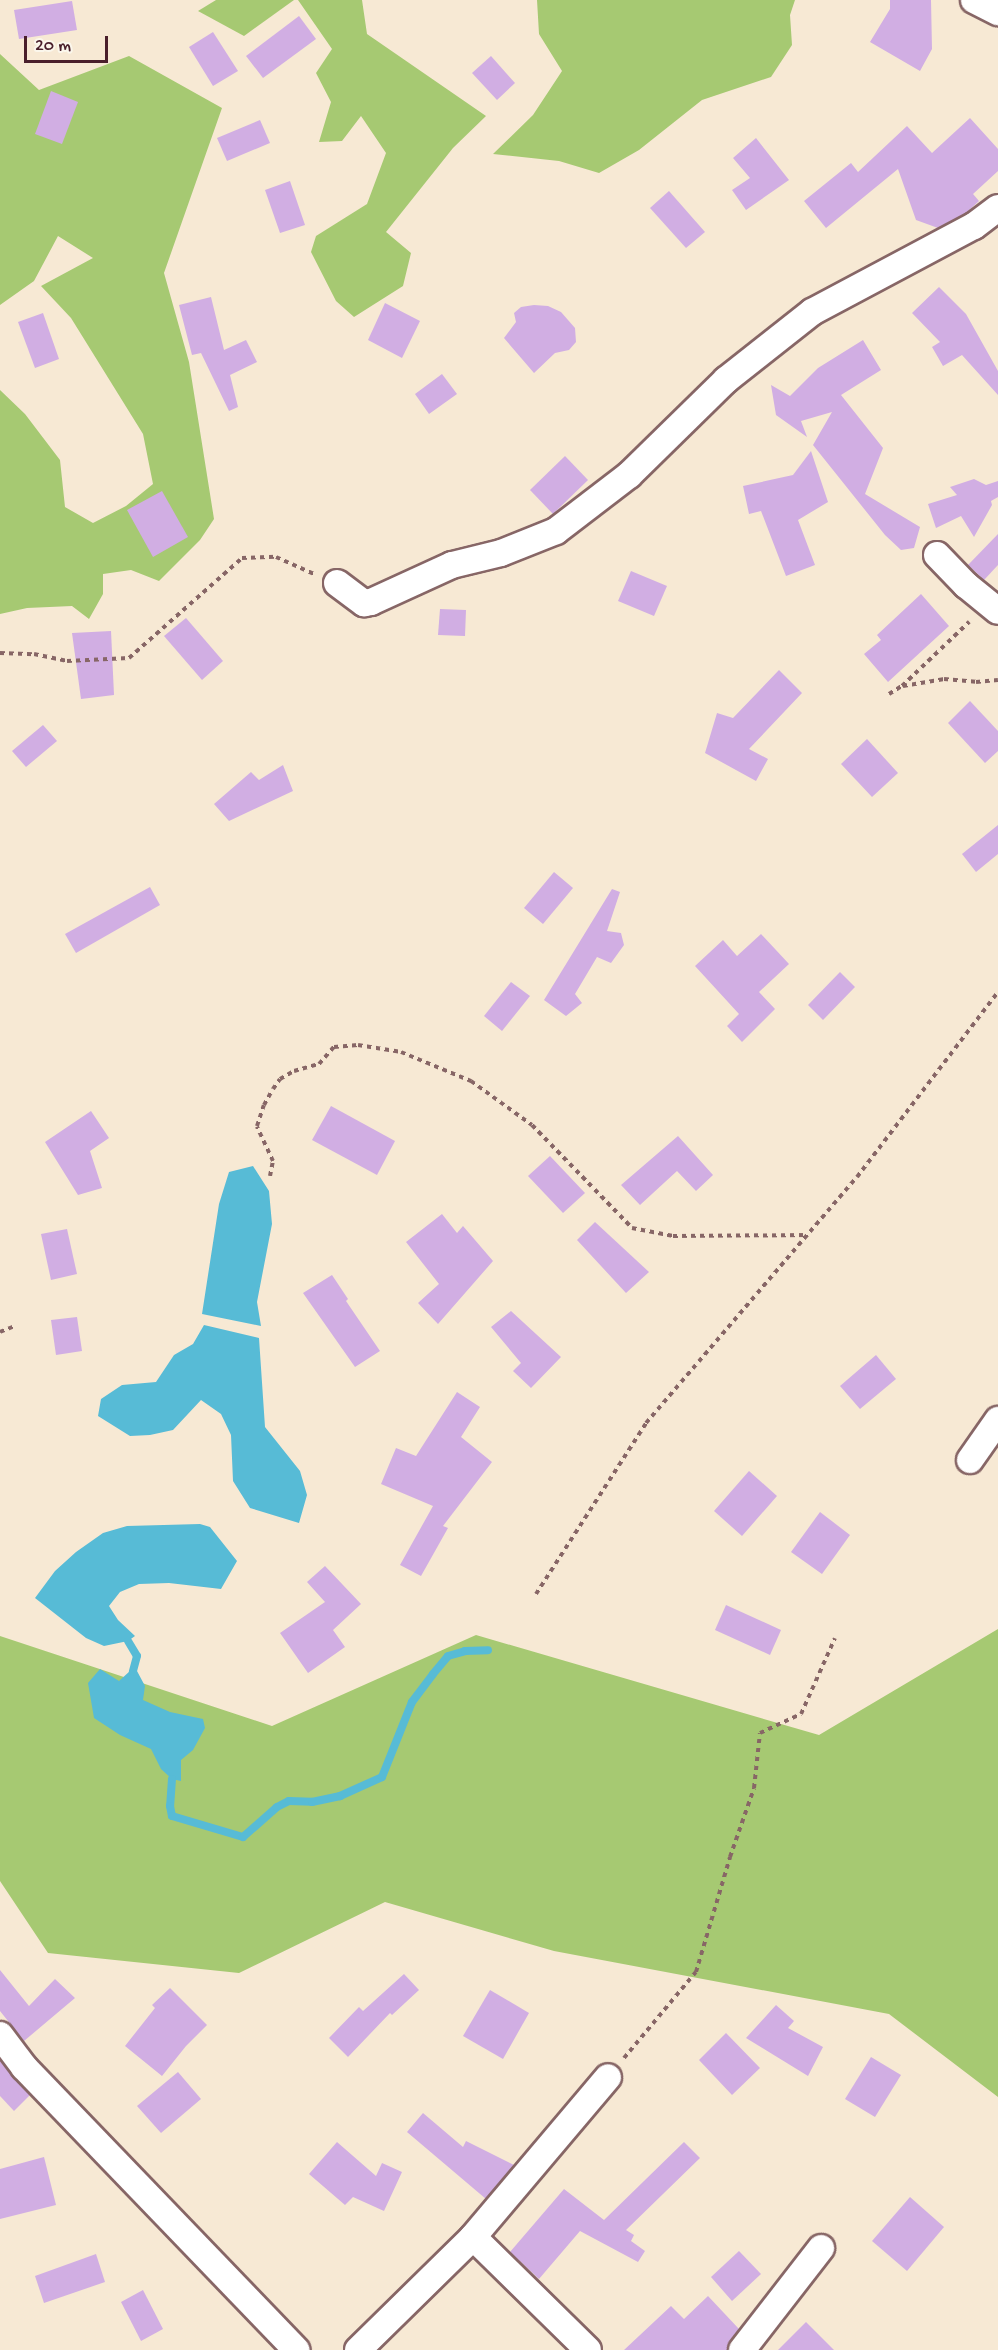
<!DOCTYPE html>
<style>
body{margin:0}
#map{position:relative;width:998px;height:2350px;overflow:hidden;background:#f7e9d4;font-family:"Gochi Hand",sans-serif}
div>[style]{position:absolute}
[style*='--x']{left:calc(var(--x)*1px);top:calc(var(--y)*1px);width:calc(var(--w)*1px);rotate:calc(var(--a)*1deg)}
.green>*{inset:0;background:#a6c972}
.water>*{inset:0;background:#57bbd6}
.stream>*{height:8px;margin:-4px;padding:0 4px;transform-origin:4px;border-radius:4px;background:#57bbd6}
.building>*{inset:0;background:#d1aee3}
.path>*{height:4px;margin-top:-2px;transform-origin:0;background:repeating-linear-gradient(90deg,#876666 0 4.5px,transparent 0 9px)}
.roads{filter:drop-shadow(2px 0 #876666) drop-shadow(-2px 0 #876666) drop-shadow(0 2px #876666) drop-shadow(0 -2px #876666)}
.street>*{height:26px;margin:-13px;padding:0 13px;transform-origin:13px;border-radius:13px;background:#fff}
span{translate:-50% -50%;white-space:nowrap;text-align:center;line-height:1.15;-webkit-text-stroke:5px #fbf7ec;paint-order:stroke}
.scale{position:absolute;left:24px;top:36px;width:84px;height:27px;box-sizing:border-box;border:3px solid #4a1f2b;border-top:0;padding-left:8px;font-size:18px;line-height:21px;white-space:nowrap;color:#4a1f2b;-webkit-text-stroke:4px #fbf7ec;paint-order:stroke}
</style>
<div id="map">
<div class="green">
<div style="clip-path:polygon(216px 0,294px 0,244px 36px,198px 11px)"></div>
<div style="clip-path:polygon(298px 0,362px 0,367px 34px,486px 116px,453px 148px,386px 232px,411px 253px,403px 286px,354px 317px,336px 301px,311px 252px,316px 236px,367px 204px,386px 153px,361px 116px,342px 141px,319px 142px,331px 102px,316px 73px,332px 49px)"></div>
<div style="clip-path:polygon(537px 0,795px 0,790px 15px,792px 45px,771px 77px,702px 100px,639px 150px,599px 173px,559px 161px,493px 154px,533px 115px,562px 71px,539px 34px)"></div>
<div style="clip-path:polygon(0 54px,39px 90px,129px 56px,222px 108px,164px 273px,189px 362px,214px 519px,200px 540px,159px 581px,131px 570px,103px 574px,103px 594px,89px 619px,72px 606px,27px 608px,0 614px,0 390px,25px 414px,60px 460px,65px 507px,93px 523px,126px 506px,153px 484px,143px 434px,71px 318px,41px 286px,93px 258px,58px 236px,34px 281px,0 305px)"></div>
<div style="clip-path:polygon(998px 1629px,998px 2097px,889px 2014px,554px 1951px,385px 1902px,239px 1973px,48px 1953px,0 1881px,0 1636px,272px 1726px,476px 1635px,819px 1735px)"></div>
</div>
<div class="water">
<div style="clip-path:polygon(253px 1166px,269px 1191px,272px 1224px,257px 1302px,261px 1326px,202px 1314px,219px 1204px,229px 1172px)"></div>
<div style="clip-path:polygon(204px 1325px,259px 1338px,265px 1427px,300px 1471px,307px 1495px,299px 1523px,250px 1508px,233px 1481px,231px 1435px,221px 1414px,201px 1400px,173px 1430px,150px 1435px,130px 1436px,98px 1416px,101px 1399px,122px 1385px,156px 1382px,174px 1355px,193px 1344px)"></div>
<div style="clip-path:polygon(200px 1524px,210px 1527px,237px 1561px,221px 1589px,169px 1583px,139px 1584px,120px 1592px,109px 1606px,118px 1620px,135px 1636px,128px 1641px,104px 1646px,86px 1638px,35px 1598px,55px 1571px,76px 1552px,103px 1533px,127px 1526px)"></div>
<div style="clip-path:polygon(100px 1669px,119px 1681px,130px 1671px,137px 1671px,145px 1686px,143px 1700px,170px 1712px,203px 1719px,205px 1728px,193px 1750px,181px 1760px,181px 1781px,172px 1779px,161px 1769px,151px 1749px,120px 1735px,94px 1718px,88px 1683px)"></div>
</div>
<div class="stream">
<div style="--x:128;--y:1641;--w:17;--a:59"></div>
<div style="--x:137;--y:1656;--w:16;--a:105"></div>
<div style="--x:172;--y:1779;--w:27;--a:94"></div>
<div style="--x:170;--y:1806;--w:10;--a:79"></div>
<div style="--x:172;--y:1816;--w:74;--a:16.5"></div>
<div style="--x:243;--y:1837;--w:45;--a:-41.4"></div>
<div style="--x:277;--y:1807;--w:13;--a:-27"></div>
<div style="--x:289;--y:1801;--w:23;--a:2"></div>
<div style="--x:312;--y:1802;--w:29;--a:-12"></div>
<div style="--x:340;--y:1796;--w:46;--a:-24.3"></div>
<div style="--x:382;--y:1777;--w:81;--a:-68.2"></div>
<div style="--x:412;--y:1702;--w:35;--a:-53"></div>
<div style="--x:433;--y:1674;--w:23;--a:-50"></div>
<div style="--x:448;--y:1656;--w:18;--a:-16"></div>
<div style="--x:465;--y:1651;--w:23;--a:-2"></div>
</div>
<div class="building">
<div style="clip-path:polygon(890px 0,931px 0,932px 49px,920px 71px,870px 42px,890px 9px)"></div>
<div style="clip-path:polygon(72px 1px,77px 30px,19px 39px,14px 10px)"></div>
<div style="clip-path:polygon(299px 16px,316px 39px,263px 78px,246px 56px)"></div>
<div style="clip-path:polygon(213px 32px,238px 71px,213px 86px,189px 47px)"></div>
<div style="clip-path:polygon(491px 56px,515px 83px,497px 100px,472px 73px)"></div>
<div style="clip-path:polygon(51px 91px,78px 102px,62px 144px,35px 134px)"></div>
<div style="clip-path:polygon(970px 118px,998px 149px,998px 171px,973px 194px,979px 201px,966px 213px,938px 228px,916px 220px,898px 169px,826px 228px,804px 201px,851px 163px,858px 172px,907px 126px,932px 153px)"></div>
<div style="clip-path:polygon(260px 120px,270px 143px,227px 161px,217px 138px)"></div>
<div style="clip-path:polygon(756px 138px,789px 180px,746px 210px,732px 190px,750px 178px,733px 158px)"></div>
<div style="clip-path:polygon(290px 181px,305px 225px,280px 233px,265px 190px)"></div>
<div style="clip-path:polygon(669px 191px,705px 232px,686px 248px,650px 208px)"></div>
<div style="clip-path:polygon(939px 287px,966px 314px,998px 371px,998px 395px,962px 355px,943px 366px,932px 347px,940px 342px,912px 313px)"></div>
<div style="clip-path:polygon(211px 297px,224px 350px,246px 340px,257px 362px,230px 375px,238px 407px,229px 411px,201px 353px,192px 355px,179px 305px)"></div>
<div style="clip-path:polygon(385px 303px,420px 321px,402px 358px,368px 340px)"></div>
<div style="clip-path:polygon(534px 305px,548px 306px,561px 312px,575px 328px,576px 342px,569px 350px,555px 353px,534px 373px,504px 338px,516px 322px,514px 313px,521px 307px)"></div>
<div style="clip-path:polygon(43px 313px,59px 359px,35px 368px,18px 322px)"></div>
<div style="clip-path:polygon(863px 340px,881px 370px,841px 395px,883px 448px,865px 494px,920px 527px,914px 548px,901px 550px,885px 535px,813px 445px,832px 412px,801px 421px,807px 437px,776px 415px,771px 385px,790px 396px,818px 368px)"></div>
<div style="clip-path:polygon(442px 374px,457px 394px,429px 414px,415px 394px)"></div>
<div style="clip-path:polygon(811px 451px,828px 502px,798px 520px,815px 565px,786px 576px,761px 511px,749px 514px,743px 486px,793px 475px)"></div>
<div style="clip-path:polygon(565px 456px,588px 480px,553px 514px,530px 490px)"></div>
<div style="clip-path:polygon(974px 479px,986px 485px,998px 481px,998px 497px,991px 501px,992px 505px,974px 537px,961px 516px,936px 528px,928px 504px,957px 495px,950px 487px)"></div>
<div style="clip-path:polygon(162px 491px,188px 537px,153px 557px,127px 510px)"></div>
<div style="clip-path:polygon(998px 534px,998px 565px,984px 580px,968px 565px)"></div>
<div style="clip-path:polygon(631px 571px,667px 586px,654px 616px,618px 601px)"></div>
<div style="clip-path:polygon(921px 594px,949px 626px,888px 682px,864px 654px,881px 640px,877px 635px)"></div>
<div style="clip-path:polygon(440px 609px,466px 610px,465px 636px,438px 635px)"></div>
<div style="clip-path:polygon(186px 618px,223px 661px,202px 680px,164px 636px)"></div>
<div style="clip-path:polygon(111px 631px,114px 695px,81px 699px,72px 633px)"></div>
<div style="clip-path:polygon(779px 670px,802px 693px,749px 749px,768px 759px,756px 781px,705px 753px,717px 713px,733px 718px)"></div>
<div style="clip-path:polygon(970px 701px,998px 731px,998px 751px,985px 763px,948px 723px)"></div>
<div style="clip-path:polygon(43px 725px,57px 741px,26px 767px,12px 751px)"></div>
<div style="clip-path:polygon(867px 739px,898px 773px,872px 797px,841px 764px)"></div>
<div style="clip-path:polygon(283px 765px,293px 791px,229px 821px,214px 804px,251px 772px,259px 780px)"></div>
<div style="clip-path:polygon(998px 825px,998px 854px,976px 872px,962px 854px)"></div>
<div style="clip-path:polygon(554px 872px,573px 888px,543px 924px,524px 908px)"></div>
<div style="clip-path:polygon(150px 887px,160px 905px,76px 953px,65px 934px)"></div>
<div style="clip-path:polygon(612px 889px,620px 892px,607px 931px,621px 933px,624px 945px,611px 963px,597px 957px,575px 994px,582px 1003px,566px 1016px,544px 1000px)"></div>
<div style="clip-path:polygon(761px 934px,789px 964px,759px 992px,775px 1009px,742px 1042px,727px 1026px,739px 1014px,695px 966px,723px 940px,737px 956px)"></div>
<div style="clip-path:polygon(840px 972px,855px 987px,823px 1020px,808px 1005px)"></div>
<div style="clip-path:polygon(511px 982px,530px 996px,502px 1031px,484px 1016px)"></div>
<div style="clip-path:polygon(331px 1106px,395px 1141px,377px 1175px,312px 1140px)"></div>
<div style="clip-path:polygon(91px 1111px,109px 1138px,90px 1151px,102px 1188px,78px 1195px,45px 1142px)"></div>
<div style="clip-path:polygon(678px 1136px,713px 1175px,696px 1191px,677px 1171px,640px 1205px,621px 1185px)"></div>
<div style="clip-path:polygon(550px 1156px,585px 1193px,563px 1213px,528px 1176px)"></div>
<div style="clip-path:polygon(442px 1214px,457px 1233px,463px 1226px,493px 1261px,438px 1324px,418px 1303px,439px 1284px,406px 1242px)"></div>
<div style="clip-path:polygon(595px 1222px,649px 1272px,626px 1293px,577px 1240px)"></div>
<div style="clip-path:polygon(67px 1229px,77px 1274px,51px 1280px,41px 1234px)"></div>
<div style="clip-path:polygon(332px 1275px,348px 1299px,346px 1301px,380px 1351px,355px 1367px,303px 1293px)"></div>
<div style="clip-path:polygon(511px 1311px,561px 1357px,531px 1388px,513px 1371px,521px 1363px,491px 1327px)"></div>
<div style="clip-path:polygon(77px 1317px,82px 1351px,56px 1355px,51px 1320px)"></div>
<div style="clip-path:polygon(876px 1355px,896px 1379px,860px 1409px,840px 1386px)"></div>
<div style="clip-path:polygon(457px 1392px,480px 1407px,461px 1437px,492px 1462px,443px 1526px,448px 1528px,421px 1576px,400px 1565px,433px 1506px,381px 1484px,396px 1448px,416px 1456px)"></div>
<div style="clip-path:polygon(749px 1471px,777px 1496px,742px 1536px,714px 1511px)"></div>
<div style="clip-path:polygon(820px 1512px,850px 1535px,822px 1574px,791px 1552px)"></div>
<div style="clip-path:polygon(325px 1566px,361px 1604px,333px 1630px,345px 1647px,308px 1673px,280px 1633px,325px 1602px,307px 1582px)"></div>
<div style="clip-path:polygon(726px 1605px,781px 1630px,770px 1655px,715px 1630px)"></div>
<div style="clip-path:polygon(0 1970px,29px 2006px,55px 1979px,75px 1998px,24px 2041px,0 2011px)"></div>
<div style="clip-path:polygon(404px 1974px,419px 1990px,392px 2015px,390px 2013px,348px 2057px,329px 2038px,359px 2007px,363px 2011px)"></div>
<div style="clip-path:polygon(170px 1988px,207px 2025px,186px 2046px,162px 2076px,125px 2046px,155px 2008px,152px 2005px)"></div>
<div style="clip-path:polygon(490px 1990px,529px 2013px,503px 2059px,463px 2036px)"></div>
<div style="clip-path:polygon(776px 2005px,794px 2021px,788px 2028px,823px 2047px,808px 2076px,746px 2038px)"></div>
<div style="clip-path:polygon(726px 2033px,760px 2068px,732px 2095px,699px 2060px)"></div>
<div style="clip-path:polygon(871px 2057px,901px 2075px,875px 2117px,845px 2099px)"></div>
<div style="clip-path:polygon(0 2060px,30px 2095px,14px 2111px,0 2096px)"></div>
<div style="clip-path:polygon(178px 2072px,201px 2099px,161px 2133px,137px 2106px)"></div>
<div style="clip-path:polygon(423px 2113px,463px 2147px,466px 2141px,514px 2165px,486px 2199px,407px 2132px)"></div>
<div style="clip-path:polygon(337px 2142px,376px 2176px,382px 2163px,402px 2172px,384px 2211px,353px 2197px,345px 2205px,309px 2174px)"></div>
<div style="clip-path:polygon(684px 2142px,700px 2158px,626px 2230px,634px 2235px,631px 2241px,645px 2251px,638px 2262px,580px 2231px,539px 2279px,510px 2252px,564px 2189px,604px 2220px)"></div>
<div style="clip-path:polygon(44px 2157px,56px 2205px,0 2219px,0 2169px)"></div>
<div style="clip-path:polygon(910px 2197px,944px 2227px,907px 2271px,872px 2241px)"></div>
<div style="clip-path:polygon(739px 2251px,761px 2274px,732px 2301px,711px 2277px)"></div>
<div style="clip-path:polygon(96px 2254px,105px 2282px,44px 2303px,35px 2276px)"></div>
<div style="clip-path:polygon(143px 2290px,163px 2329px,141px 2341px,121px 2302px)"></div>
<div style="clip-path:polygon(708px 2296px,739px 2329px,730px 2341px,727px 2350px,624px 2350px,671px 2306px,684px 2319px)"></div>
<div style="clip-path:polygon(806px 2322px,834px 2350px,778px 2350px)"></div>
</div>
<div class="path">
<div style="--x:0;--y:653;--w:34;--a:2"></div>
<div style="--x:34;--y:654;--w:34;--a:12"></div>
<div style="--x:67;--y:661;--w:62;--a:-2.8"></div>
<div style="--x:129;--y:658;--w:151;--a:-41.5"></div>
<div style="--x:242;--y:558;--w:34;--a:-2"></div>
<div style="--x:276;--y:557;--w:42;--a:24.1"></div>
<div style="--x:903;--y:686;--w:42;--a:-9.7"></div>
<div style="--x:944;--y:679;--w:32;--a:5"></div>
<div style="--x:976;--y:682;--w:22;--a:-5"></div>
<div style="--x:889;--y:694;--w:15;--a:-32"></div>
<div style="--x:902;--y:686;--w:93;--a:-43.7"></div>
<div style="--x:270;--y:1176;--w:15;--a:-79"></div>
<div style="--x:273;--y:1161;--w:38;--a:-115"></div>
<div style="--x:257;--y:1126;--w:22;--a:-72"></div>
<div style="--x:264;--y:1105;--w:18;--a:-61"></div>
<div style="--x:273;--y:1089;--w:12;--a:-55"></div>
<div style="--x:280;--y:1079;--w:16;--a:-30"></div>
<div style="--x:294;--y:1071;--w:26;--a:-16"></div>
<div style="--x:319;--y:1064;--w:23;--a:-49"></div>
<div style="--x:334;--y:1047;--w:24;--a:-5"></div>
<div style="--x:358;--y:1045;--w:44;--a:9.2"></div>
<div style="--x:401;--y:1052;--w:76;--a:22.5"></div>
<div style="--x:471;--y:1081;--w:75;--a:35.8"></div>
<div style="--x:532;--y:1125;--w:144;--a:45.8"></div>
<div style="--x:632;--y:1228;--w:42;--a:11"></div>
<div style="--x:673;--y:1236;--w:135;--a:-0.4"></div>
<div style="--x:0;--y:1332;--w:16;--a:-22"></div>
<div style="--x:536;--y:1594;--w:203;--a:-57.2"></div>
<div style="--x:646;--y:1423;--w:324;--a:-49.4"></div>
<div style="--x:857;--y:1177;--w:233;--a:-52.7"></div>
<div style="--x:624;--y:2058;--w:112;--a:-50.1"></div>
<div style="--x:696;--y:1972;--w:120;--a:-73.5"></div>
<div style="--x:730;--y:1857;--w:73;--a:-70.8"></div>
<div style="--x:754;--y:1788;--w:55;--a:-83.8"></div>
<div style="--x:760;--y:1733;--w:45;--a:-24.9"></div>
<div style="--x:801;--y:1714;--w:83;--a:-65.9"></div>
</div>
<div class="roads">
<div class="street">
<div style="--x:974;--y:0;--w:27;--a:27"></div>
<div style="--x:937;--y:555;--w:42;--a:46"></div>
<div style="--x:966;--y:585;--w:41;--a:39.1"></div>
<div style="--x:337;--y:583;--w:34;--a:37"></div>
<div style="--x:364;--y:603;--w:7;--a:-8"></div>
<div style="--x:371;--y:602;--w:89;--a:-24.6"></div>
<div style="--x:452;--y:565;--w:50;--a:-13.8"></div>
<div style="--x:501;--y:553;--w:59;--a:-21.8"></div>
<div style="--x:556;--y:531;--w:92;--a:-37.5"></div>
<div style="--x:629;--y:475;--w:136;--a:-44.4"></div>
<div style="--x:726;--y:380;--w:110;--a:-38.3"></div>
<div style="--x:812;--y:312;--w:183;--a:-28"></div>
<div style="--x:974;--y:226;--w:30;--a:-37"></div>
<div style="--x:970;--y:1460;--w:49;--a:-55"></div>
<div style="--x:0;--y:2035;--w:40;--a:53"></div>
<div style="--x:24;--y:2067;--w:393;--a:46.1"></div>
<div style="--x:473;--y:2237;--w:161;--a:44.5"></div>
<div style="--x:358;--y:2350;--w:161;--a:-44.5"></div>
<div style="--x:473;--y:2237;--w:209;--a:-49.8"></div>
<div style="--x:742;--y:2350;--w:129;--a:-52.2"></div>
</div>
</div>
<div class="scale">20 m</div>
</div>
